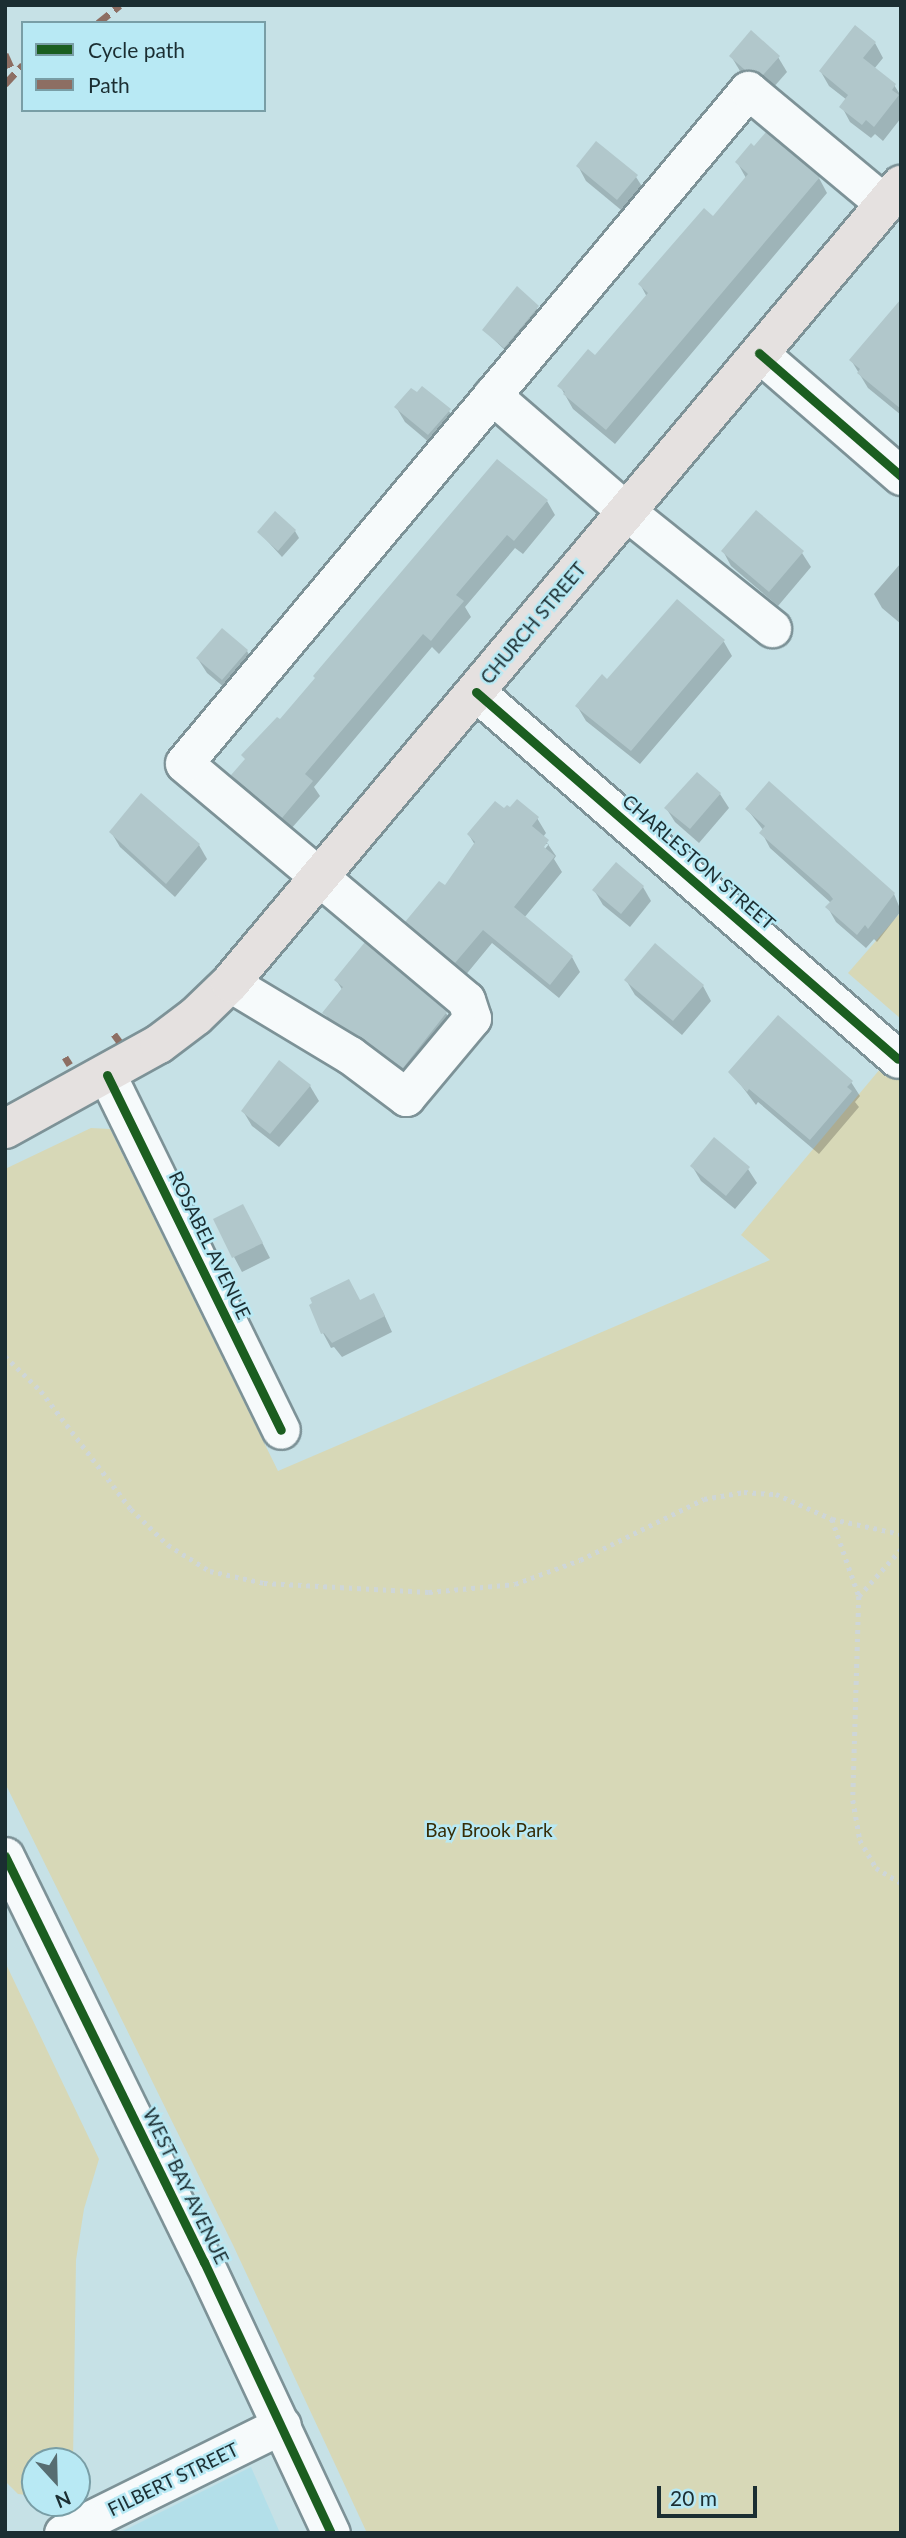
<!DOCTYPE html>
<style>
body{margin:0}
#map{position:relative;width:906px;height:2538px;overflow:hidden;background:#c6e1e6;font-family:Lato,sans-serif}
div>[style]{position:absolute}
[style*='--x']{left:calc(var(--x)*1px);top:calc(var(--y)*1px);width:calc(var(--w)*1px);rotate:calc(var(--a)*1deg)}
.built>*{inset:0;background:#b3dfe9}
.green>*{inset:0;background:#d7d8b7}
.shadow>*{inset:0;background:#0003}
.building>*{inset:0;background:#b1c7cb}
.path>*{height:4.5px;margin-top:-2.25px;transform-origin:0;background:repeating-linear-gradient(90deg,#ced6d8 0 3.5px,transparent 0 8.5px)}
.roads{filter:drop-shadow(2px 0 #7d9297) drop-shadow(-2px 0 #7d9297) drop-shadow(0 2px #7d9297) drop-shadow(0 -2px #7d9297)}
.minor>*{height:37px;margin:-18.5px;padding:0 18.5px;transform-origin:18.5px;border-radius:18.5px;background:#f6fafb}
.major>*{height:38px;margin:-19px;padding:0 19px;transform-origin:19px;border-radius:19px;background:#e5e1e0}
.quiet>*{height:7px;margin-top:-3.5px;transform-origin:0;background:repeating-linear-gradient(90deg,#8d6e63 0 14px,transparent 0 21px)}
.cycleway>*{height:9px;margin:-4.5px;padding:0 4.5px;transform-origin:4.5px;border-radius:4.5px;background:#1b5e20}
span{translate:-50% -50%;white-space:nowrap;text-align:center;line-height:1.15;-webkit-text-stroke:5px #b8e9f4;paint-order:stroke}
.street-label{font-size:19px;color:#1b2e32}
.park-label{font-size:19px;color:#372d07}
.frame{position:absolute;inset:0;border:7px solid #1b2e32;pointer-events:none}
.legend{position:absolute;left:21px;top:21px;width:245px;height:91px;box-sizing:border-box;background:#b8e9f4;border:2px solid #799ea6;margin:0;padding:9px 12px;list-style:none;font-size:21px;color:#1b2e32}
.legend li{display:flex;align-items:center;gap:14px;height:35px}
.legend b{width:35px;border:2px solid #799ea6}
.north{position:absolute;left:21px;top:2447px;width:70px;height:70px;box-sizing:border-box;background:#b8e9f4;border:2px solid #799ea6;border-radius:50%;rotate:158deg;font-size:19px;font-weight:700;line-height:28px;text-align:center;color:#1b2e32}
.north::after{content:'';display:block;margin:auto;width:24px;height:32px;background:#576d71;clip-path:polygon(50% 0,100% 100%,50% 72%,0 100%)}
.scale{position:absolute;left:657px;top:2486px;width:100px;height:32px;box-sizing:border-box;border:4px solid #1b2e32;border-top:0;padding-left:9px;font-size:21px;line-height:24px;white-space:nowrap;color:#1b2e32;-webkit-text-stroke:5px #b8e9f4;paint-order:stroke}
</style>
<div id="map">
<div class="built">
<div style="clip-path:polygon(251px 2467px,280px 2533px,119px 2533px)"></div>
</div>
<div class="green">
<div style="clip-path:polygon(901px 912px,901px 1019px,848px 973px)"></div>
<div style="clip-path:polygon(901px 1044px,901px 2533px,367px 2533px,233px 2245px,5px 1783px,5px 1169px,91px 1128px,110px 1129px,278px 1471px,770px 1260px,741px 1235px)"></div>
<div style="clip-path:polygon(5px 1962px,99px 2159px,84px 2209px,76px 2260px,73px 2461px,35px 2461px,35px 2496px,18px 2494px,5px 2481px)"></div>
</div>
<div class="shadow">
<div style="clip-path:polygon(875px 43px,883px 58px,874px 69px,894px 85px,901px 96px,901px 118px,883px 141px,875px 134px,871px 138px,850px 122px,842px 107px,847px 100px,829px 86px,821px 72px)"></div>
<div style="clip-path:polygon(731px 56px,778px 57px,787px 72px,772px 89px,755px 84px,740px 71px)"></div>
<div style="clip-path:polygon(737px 162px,819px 178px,827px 193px,615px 444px,573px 409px,560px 386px,595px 358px,647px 297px,640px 284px,713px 218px,746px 178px)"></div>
<div style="clip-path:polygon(578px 166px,636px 177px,645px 191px,626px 214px,586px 181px)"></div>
<div style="clip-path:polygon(517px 288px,542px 314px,509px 354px,484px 330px)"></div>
<div style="clip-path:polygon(901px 302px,901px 415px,868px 388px,851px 360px)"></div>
<div style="clip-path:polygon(396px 407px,449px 411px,458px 425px,437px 449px,405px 422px)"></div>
<div style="clip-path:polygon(547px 501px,555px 515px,523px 554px,515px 548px,465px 607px,471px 617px,439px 654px,432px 647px,314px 787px,320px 796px,290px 830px,241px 789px,233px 775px,280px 721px)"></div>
<div style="clip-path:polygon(295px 531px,299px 538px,282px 557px,259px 532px)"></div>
<div style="clip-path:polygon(723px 551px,802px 553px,811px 567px,778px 606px,731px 566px)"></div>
<div style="clip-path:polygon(901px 563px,901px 624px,882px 608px,874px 594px)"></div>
<div style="clip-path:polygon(678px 601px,724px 642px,732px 656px,640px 764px,586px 721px,577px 706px,608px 681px)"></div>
<div style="clip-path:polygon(247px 651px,255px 665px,231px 693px,207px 673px,198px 659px)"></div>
<div style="clip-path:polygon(720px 794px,729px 808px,699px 843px,675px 822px,666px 808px)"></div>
<div style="clip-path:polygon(747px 809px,894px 894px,901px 911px,877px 942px,874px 939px,866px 948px,836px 922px,828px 908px,831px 903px,770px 848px,762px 833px,764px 831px)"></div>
<div style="clip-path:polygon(evenodd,504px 810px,537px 818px,546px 833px,543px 837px,556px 856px,554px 859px,562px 872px,524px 918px,572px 957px,580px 972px,559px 998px,492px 943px,464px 977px,416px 937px,407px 922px,445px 888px,475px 845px,469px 835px,504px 810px,544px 844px,549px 844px,540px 855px,544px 844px)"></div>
<div style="clip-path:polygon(111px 832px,199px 845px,207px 859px,175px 897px,120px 847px)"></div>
<div style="clip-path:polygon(643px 887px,651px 901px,630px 927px,603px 905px,594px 890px)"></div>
<div style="clip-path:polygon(336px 980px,446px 1013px,459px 1035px,416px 1089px,337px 1034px,325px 1013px,343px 991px)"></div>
<div style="clip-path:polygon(626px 980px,703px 986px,711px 1001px,682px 1035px,635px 995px)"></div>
<div style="clip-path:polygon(280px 1062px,310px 1086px,319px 1101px,279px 1147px,252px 1126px,243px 1111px)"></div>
<div style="clip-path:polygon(731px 1072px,851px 1082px,860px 1096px,855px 1102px,859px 1107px,819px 1154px,758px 1102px,756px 1105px)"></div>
<div style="clip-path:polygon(692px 1166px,748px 1169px,757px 1183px,735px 1209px,701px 1181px)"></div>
<div style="clip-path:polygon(251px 1221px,270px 1258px,242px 1272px,234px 1257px)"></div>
<div style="clip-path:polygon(360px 1302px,382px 1310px,392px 1332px,342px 1357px,334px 1347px,331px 1348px,323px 1333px)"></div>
</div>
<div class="building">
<div style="clip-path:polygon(855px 25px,876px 42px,863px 58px,896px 84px,892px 90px,899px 95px,874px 127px,866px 120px,862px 125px,839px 107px,848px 95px,819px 71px)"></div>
<div style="clip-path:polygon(751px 30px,780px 56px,763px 75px,745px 70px,729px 56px)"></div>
<div style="clip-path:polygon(766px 132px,820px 177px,606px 430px,563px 394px,565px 392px,557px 386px,588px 349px,595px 355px,648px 293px,638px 284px,704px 208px,713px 216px,748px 174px,735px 162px,751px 143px,754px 146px)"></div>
<div style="clip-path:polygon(596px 141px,638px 175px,617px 200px,576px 166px)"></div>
<div style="clip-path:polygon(517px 286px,539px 306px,504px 348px,482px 330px)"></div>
<div style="clip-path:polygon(901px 299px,901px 409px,857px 373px,860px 369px,849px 360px)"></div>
<div style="clip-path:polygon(422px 386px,451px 409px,428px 435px,394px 407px,411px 388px,417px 392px)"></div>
<div style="clip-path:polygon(497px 459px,548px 500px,514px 541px,507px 535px,456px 595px,464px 601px,447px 621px,431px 641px,423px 634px,355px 715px,305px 774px,313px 781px,282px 818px,231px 775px,245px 759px,241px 755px,277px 717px,280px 719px,315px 678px,313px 676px)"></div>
<div style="clip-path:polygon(756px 510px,804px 551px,769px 592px,721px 551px)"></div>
<div style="clip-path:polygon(275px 511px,296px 530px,278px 551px,257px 532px)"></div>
<div style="clip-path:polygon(677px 599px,725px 640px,631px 751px,575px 706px,602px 674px,607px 679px)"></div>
<div style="clip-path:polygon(222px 628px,248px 650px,222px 680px,196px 658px)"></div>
<div style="clip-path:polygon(697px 772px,721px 793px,690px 829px,664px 808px)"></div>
<div style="clip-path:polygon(769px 781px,895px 893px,868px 929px,865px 925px,857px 935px,825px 907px,833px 899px,829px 894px,759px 833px,765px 826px,745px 809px)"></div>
<div style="clip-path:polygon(141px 793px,200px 844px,166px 884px,109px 832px)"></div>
<div style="clip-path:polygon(517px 799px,539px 817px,532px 826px,549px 840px,544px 847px,555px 856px,514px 907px,573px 956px,550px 985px,483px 930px,455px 963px,405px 922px,439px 881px,445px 885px,475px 842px,467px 834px,495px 801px,504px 808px,507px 805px,510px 807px)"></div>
<div style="clip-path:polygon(616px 862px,644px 886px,621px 914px,592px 890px)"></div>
<div style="clip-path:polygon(365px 942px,447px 1012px,403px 1068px,322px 1013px,343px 987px,334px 980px)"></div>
<div style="clip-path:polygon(655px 943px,704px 985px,673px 1021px,624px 980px)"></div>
<div style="clip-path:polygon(778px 1015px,853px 1081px,847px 1087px,852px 1091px,810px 1140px,749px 1089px,747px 1092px,728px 1072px)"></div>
<div style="clip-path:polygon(279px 1060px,311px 1085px,270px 1134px,241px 1111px)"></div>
<div style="clip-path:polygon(714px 1137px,750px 1167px,726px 1196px,690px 1166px)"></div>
<div style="clip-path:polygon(243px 1204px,263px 1243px,232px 1258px,213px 1219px)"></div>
<div style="clip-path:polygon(349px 1279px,360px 1300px,374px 1293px,385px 1316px,332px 1343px,324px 1333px,321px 1334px,309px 1305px,312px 1303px,310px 1298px)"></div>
</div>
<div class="path">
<div style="--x:5;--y:1356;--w:50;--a:44.2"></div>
<div style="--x:41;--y:1391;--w:148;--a:52.7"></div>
<div style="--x:131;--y:1509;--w:52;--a:44.2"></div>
<div style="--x:168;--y:1545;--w:49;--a:31.8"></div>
<div style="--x:210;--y:1571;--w:55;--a:12.5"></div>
<div style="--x:264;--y:1583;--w:165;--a:3.1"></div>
<div style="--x:429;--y:1592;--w:86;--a:-5.3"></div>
<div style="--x:515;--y:1584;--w:69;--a:-20.3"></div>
<div style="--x:580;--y:1560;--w:138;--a:-26.2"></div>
<div style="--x:704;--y:1499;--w:41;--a:-9.9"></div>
<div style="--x:744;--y:1492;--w:32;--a:4"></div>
<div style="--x:776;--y:1494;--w:61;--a:24.1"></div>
<div style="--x:832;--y:1519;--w:71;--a:12.3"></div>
<div style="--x:832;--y:1519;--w:82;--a:70.7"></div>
<div style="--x:859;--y:1596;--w:204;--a:91.7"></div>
<div style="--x:853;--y:1800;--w:41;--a:80.1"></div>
<div style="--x:860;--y:1840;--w:32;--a:60"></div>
<div style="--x:876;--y:1868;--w:29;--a:31"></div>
<div style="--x:859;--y:1596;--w:63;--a:-48.2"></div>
</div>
<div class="roads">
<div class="minor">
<div style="--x:759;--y:353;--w:188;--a:40.9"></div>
<div style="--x:492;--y:395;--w:179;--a:40.9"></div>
<div style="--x:627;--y:512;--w:186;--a:38.7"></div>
<div style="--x:476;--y:692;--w:559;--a:41.01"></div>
<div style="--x:230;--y:983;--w:140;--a:31"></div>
<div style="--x:350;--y:1055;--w:70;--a:36.9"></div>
<div style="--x:406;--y:1097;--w:103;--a:-50.1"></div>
<div style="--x:472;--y:1018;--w:19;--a:-108"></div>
<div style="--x:466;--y:1000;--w:368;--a:-140"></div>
<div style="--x:184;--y:763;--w:878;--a:-50.04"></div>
<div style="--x:748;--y:90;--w:178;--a:39.8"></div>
<div style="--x:107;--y:1075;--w:395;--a:63.9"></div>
<div style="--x:5;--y:1856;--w:452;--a:63.9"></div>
<div style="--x:204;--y:2262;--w:299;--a:64.9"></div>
<div style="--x:63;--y:2533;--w:244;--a:-26.3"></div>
</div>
<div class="major">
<div style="--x:5;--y:1129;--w:176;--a:-28.9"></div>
<div style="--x:159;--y:1044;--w:46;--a:-37.1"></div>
<div style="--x:196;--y:1016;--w:47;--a:-44.1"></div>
<div style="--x:230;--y:983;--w:1043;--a:-49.94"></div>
</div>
</div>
<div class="quiet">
<div style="--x:98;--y:23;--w:28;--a:-39"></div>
<div style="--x:5;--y:54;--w:20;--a:66"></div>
<div style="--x:5;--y:84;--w:26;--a:-47"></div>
<div style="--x:114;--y:1034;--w:9;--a:54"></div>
<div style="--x:65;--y:1057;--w:9;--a:58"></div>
</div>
<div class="cycleway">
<div style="--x:759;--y:353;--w:188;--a:40.9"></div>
<div style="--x:476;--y:692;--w:559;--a:41.01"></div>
<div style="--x:107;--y:1075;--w:395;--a:63.9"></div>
<div style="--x:5;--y:1856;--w:452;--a:63.9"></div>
<div style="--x:204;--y:2262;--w:299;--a:64.9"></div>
</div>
<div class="street-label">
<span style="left:533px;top:623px;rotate:-50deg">CHURCH STREET</span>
<span style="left:699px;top:862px;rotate:41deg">CHARLESTON STREET</span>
<span style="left:210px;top:1245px;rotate:64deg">ROSABEL AVENUE</span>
<span style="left:186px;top:2186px;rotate:64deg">WEST BAY AVENUE</span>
<span style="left:173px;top:2479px;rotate:-26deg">FILBERT STREET</span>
</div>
<div class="park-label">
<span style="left:489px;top:1830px">Bay Brook Park</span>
</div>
<div class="frame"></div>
<ul class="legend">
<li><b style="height:9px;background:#1b5e20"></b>Cycle path</li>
<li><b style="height:9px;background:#8d6e63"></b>Path</li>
</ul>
<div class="north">N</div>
<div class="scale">20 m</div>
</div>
